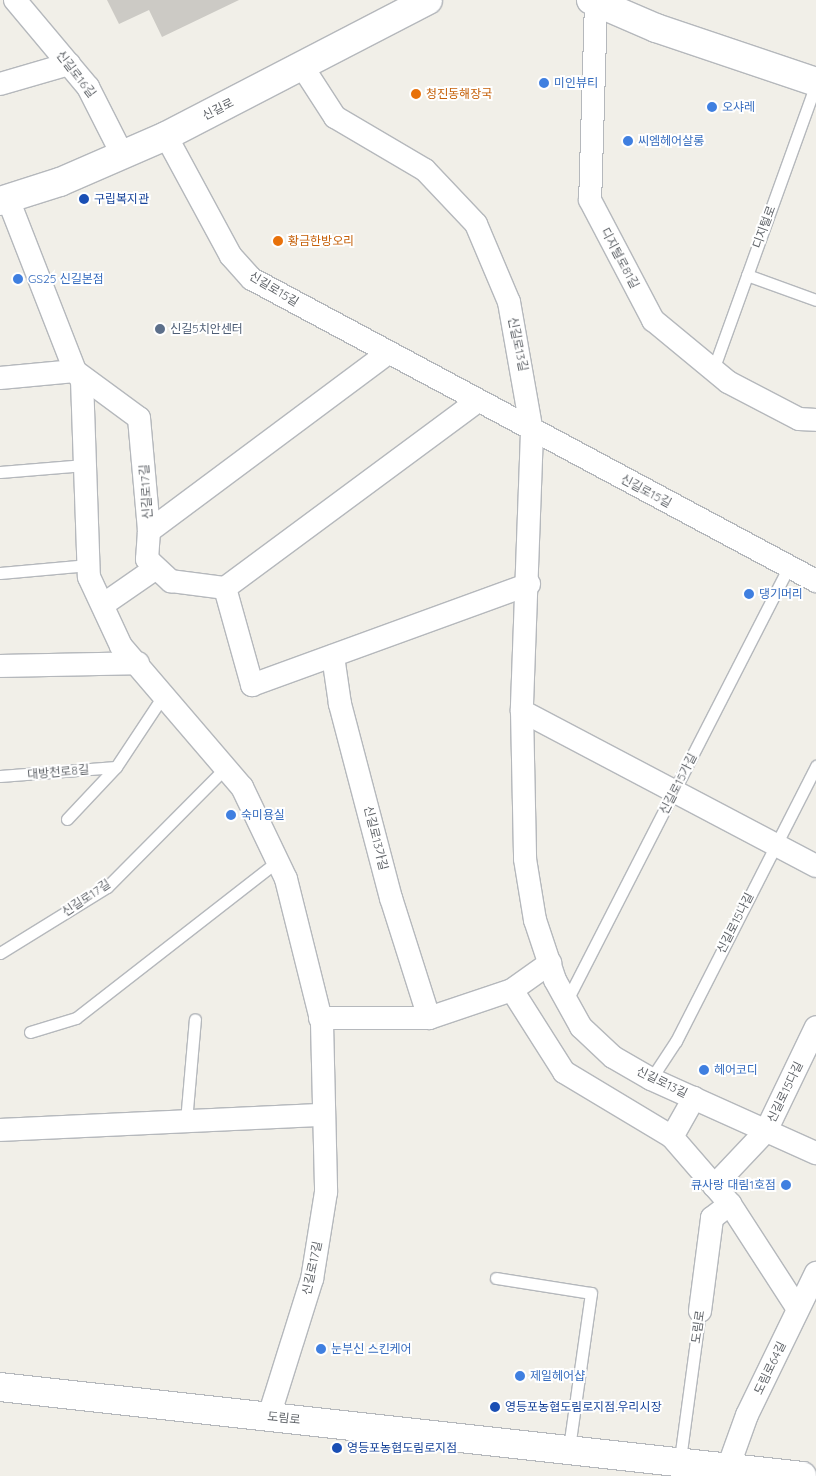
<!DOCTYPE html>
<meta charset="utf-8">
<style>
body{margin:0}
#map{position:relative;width:816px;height:1476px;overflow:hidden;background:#f1efe8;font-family:Quicksand,"Noto Sans KR",sans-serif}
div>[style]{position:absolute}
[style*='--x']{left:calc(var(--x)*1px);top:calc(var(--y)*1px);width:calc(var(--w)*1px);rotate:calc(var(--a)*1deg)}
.building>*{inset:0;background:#cccac5}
.roads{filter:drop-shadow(1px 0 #b5b8bc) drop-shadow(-1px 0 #b5b8bc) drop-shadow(0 1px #b5b8bc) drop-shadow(0 -1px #b5b8bc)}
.lane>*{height:11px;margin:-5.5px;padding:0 5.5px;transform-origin:5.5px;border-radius:5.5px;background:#fff}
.street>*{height:22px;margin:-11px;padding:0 11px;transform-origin:11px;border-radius:11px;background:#fff}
.secondary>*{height:28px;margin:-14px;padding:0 14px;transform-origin:14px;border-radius:14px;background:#fff}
.dots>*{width:14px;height:14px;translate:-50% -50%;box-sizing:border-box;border:2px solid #fff;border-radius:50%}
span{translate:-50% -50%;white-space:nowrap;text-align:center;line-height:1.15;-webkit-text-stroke:4px #fff;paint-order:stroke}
.street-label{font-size:12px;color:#5f6368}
.shop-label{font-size:12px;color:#366cbe}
.left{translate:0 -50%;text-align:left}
.right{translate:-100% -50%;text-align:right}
.food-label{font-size:12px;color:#c56008}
.transit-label{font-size:12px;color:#164399}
.service-label{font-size:12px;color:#4e5e75}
</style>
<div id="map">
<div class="building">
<div style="clip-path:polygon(107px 0,239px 0,162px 37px,149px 10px,119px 24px)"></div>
</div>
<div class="roads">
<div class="lane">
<div style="--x:747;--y:275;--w:73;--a:19.9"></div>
<div style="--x:713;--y:370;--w:304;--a:-70.2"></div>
<div style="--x:0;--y:472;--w:85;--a:-4.7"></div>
<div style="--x:0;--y:573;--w:89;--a:-5.1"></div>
<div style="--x:0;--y:776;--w:116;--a:-4.4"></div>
<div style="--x:67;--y:819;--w:71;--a:-46.7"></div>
<div style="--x:116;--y:767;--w:89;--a:-56.5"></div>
<div style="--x:0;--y:953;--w:126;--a:-31.7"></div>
<div style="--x:107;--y:887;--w:169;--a:-45.2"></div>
<div style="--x:566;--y:1002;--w:490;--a:-62.9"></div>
<div style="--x:30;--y:1032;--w:48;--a:-16.9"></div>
<div style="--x:76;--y:1018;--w:256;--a:-37.9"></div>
<div style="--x:651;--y:1079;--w:45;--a:-56.7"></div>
<div style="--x:676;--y:1041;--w:309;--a:-63"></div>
<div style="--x:186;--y:1121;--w:102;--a:-85"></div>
<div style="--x:496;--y:1278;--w:96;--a:9"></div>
<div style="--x:591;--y:1293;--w:157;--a:98.1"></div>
<div style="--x:680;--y:1459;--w:149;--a:-82.3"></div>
</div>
<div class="street">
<div style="--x:15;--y:0;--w:114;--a:50"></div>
<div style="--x:88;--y:87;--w:77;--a:63.1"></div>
<div style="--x:596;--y:2;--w:198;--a:91.7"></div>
<div style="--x:590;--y:200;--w:136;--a:62.3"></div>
<div style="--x:653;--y:320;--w:97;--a:39.6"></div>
<div style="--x:728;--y:382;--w:80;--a:27.5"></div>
<div style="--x:799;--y:419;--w:17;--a:3"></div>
<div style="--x:302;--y:66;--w:61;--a:57.1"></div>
<div style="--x:335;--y:117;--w:104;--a:30.5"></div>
<div style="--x:425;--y:170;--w:74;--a:46.6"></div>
<div style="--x:476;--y:224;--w:85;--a:67.1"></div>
<div style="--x:509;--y:302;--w:132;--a:80"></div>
<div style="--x:532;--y:432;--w:279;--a:92.1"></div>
<div style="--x:522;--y:711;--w:148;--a:88.8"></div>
<div style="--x:525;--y:859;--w:62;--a:80.7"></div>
<div style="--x:535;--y:920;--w:63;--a:71.6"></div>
<div style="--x:555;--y:980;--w:54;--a:61"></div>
<div style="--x:581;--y:1027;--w:44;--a:43.2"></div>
<div style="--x:613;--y:1057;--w:44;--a:30.1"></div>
<div style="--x:651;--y:1079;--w:181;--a:24.2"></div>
<div style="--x:0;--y:84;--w:72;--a:-16.2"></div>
<div style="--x:166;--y:136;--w:136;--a:61.6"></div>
<div style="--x:231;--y:256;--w:31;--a:48"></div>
<div style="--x:252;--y:279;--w:640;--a:28.17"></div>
<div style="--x:8;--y:199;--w:185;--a:68.7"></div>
<div style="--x:75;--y:371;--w:79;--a:36.3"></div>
<div style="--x:139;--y:418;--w:113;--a:84.9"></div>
<div style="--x:149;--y:531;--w:28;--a:94"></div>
<div style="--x:147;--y:559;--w:33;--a:43"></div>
<div style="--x:171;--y:581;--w:54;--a:7.4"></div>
<div style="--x:0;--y:378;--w:75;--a:-5.3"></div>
<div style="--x:75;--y:371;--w:11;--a:52"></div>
<div style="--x:82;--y:380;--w:197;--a:88"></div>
<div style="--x:89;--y:577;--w:76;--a:65.1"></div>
<div style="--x:121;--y:646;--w:186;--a:49.4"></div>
<div style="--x:242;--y:787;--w:102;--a:64.4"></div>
<div style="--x:286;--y:879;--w:148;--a:76"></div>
<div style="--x:322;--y:1023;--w:169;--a:88.6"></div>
<div style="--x:326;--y:1192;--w:88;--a:99.1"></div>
<div style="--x:312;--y:1279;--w:144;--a:107.4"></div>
<div style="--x:149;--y:531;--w:298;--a:-36.7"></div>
<div style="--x:225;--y:588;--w:101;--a:74.4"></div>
<div style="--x:252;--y:685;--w:295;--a:-20"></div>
<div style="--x:225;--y:588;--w:312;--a:-36.5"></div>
<div style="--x:104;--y:604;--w:63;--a:-34.7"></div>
<div style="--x:333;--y:656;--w:49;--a:81.7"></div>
<div style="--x:340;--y:704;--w:201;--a:75.3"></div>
<div style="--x:391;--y:898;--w:126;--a:72.4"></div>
<div style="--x:0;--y:666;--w:138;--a:-1.2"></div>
<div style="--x:522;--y:711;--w:332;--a:27.8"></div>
<div style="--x:512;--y:990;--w:97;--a:57.6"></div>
<div style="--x:564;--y:1072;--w:126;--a:31"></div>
<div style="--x:672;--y:1137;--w:89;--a:49.1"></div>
<div style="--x:730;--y:1204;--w:125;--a:57.1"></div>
<div style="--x:320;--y:1018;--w:109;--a:0"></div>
<div style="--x:429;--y:1018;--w:88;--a:-18.6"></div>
<div style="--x:512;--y:990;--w:47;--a:-35.4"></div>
<div style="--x:0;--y:1130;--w:324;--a:-2.7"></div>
<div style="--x:672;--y:1137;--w:45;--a:-60.6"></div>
<div style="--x:714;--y:1186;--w:76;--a:-46.6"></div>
<div style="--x:766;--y:1131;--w:115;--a:-64.3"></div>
<div style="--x:700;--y:1311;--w:94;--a:-82.6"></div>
<div style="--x:712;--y:1218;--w:23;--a:-38"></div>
<div style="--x:729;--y:1465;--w:53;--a:-70.2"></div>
<div style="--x:747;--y:1415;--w:158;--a:-64.1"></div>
</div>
<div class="secondary">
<div style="--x:591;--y:0;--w:71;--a:23.3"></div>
<div style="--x:656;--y:28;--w:169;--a:18.6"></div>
<div style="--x:0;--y:201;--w:63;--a:-17.6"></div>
<div style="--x:60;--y:182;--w:116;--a:-23.5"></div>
<div style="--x:166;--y:136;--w:295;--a:-27.4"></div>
<div style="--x:0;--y:1387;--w:807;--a:6.33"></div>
</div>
</div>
<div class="dots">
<div style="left:544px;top:83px;background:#3f7fe0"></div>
<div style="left:416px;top:94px;background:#e8710a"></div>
<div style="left:712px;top:107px;background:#3f7fe0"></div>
<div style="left:628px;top:141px;background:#3f7fe0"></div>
<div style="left:84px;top:199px;background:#1a4fb4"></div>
<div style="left:278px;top:241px;background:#e8710a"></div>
<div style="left:18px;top:279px;background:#3f7fe0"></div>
<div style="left:160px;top:329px;background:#5c6f8a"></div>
<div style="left:749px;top:594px;background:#3f7fe0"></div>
<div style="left:231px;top:815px;background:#3f7fe0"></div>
<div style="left:704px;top:1070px;background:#3f7fe0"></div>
<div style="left:786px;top:1185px;background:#3f7fe0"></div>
<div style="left:321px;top:1349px;background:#3f7fe0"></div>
<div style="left:520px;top:1376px;background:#3f7fe0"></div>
<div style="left:495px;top:1407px;background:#1a4fb4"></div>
<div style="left:337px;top:1448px;background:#1a4fb4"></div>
</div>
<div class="street-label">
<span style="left:76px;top:74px;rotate:52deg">신길로16길</span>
<span style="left:218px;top:109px;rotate:-27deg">신길로</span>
<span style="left:764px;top:227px;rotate:-70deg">디지털로</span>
<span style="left:620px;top:258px;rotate:62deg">디지털로81길</span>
<span style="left:274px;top:289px;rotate:31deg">신길로15길</span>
<span style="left:518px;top:344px;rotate:78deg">신길로13길</span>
<span style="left:646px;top:491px;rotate:28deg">신길로15길</span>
<span style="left:146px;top:492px;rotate:-94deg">신길로17길</span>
<span style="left:58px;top:772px;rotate:-5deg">대방천로8길</span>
<span style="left:678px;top:784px;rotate:-63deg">신길로15가길</span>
<span style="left:376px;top:838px;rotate:76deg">신길로13가길</span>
<span style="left:86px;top:898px;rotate:-34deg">신길로17길</span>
<span style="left:735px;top:923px;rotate:-63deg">신길로15나길</span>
<span style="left:662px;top:1082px;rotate:26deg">신길로13길</span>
<span style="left:785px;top:1092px;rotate:-64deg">신길로15다길</span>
<span style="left:312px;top:1268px;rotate:-78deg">신길로17길</span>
<span style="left:698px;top:1327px;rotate:-82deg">도림로</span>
<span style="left:770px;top:1368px;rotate:-64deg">도림로64길</span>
<span style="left:284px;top:1418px;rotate:6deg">도림로</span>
</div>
<div class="shop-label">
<span class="left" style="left:554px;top:83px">미인뷰티</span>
<span class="left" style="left:722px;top:107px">오샤레</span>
<span class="left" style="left:638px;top:141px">씨엠헤어살롱</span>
<span class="left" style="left:28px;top:279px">GS25 신길본점</span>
<span class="left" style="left:759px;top:594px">댕기머리</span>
<span class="left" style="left:241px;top:815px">숙미용실</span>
<span class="left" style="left:714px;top:1070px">헤어코디</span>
<span class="right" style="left:776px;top:1185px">큐사랑 대림1호점</span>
<span class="left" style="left:331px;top:1349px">눈부신 스킨케어</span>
<span class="left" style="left:530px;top:1376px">제일헤어샵</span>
</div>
<div class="food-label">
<span class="left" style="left:426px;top:94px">청진동해장국</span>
<span class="left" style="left:288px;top:241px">황금한방오리</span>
</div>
<div class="transit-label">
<span class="left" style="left:94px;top:199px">구립복지관</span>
<span class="left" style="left:505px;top:1407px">영등포농협도림로지점.우리시장</span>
<span class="left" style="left:347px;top:1448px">영등포농협도림로지점</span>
</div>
<div class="service-label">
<span class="left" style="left:170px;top:329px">신길5치안센터</span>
</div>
</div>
